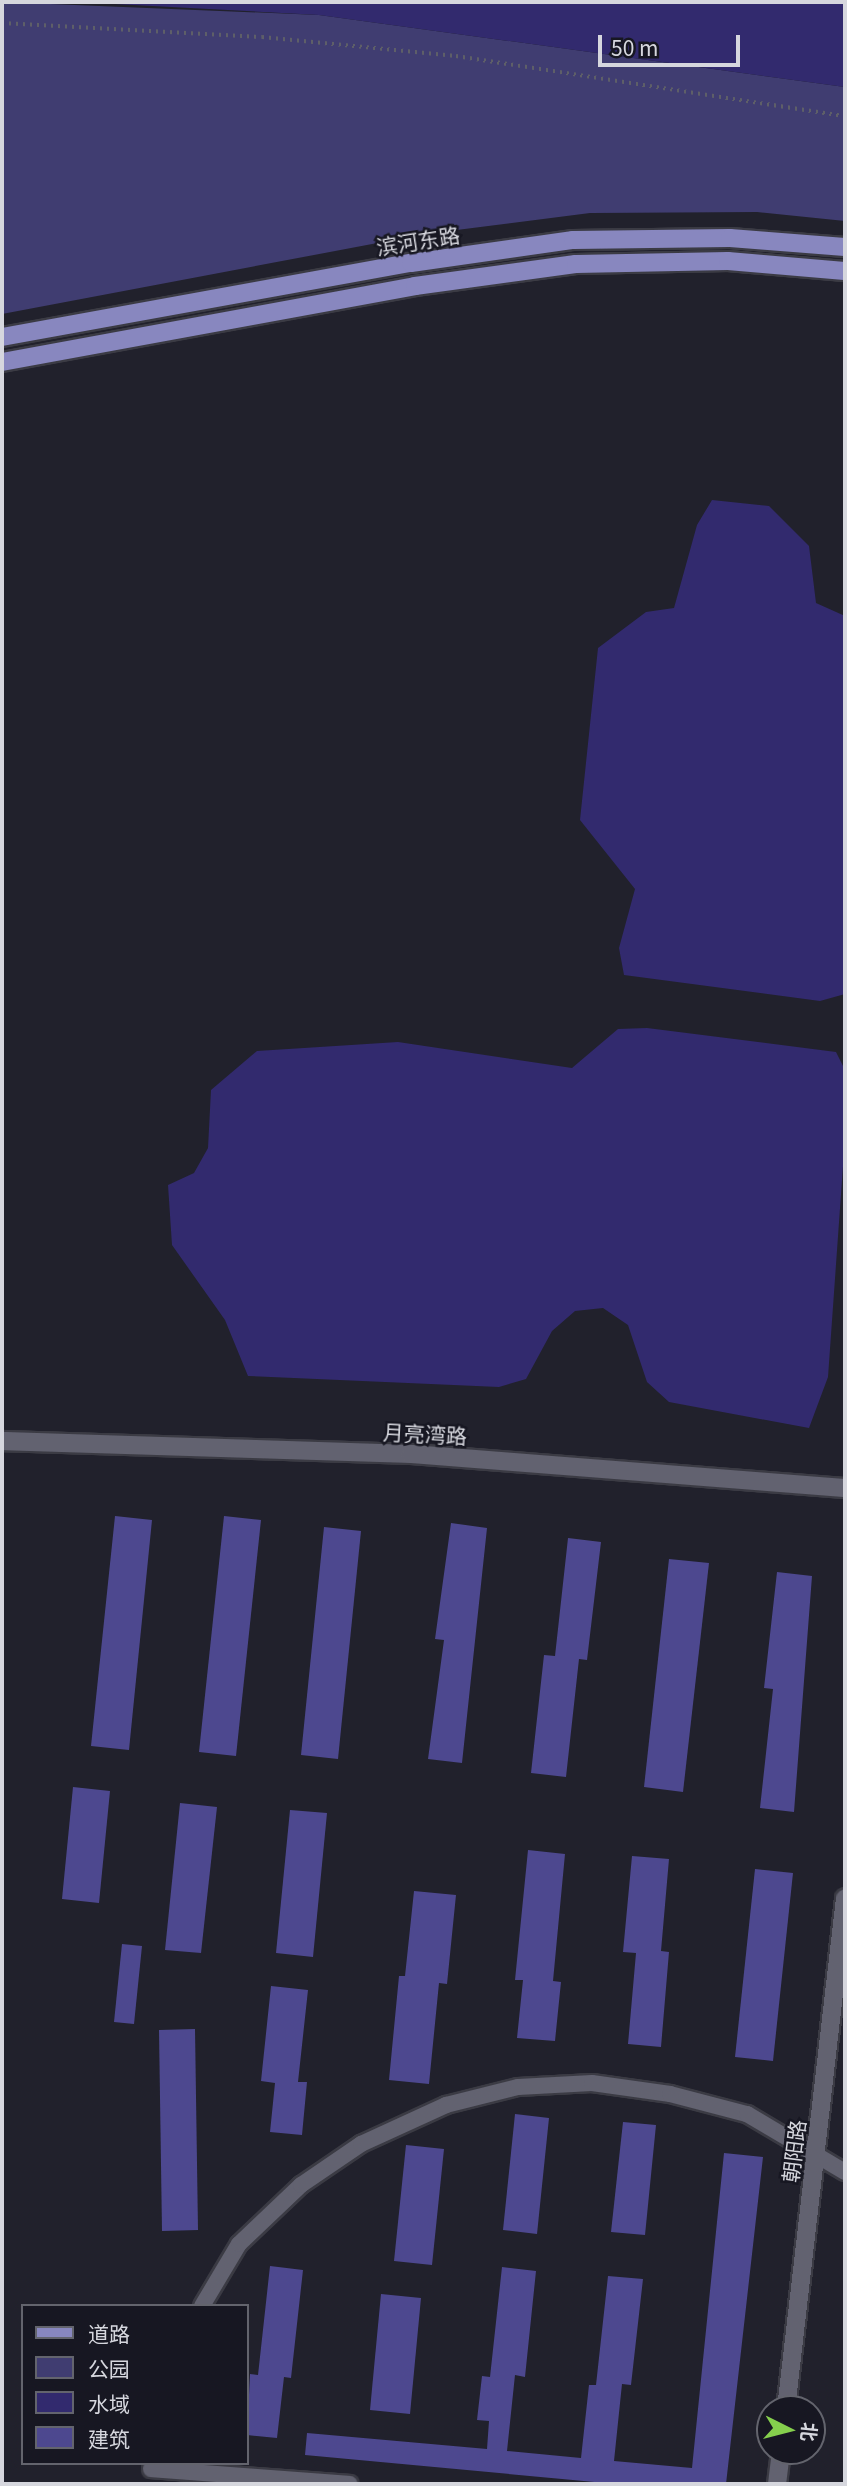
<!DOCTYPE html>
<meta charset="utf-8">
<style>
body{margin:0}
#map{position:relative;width:847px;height:2486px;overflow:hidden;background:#21212c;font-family:Georgia,"Noto Sans SC",serif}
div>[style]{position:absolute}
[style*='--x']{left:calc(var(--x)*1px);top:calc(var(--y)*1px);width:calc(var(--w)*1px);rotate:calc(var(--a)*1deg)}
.green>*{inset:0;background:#403d71}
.water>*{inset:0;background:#322a6e}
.building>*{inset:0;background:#4d488f}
.path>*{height:3.5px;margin-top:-1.75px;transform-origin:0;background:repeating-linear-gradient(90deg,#5e5f68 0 2px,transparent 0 7px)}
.roads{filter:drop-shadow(2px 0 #3b3b44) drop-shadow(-2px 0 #3b3b44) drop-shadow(0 2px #3b3b44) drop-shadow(0 -2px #3b3b44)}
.minor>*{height:16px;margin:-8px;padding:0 8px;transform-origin:8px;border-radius:8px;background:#626270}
.tertiary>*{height:18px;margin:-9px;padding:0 9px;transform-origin:9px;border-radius:9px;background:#626270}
.primary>*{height:18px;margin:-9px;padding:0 9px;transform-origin:9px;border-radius:9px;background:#8887bf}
span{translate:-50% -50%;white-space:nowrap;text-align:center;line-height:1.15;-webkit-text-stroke:5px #171722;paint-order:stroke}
.street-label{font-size:21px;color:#d6d7de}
.frame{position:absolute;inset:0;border:4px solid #d6d7de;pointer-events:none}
.legend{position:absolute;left:21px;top:2304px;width:228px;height:161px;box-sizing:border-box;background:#171722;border:2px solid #63646d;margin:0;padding:9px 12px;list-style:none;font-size:21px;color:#d6d7de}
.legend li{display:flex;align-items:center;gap:14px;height:35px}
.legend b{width:35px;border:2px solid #63646d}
.north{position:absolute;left:756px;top:2395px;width:70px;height:70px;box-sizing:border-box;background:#171722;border:2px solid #63646d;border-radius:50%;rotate:96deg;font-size:19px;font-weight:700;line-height:28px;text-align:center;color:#d6d7de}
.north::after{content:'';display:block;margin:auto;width:24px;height:32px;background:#85cf4d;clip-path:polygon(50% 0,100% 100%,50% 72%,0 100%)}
.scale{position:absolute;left:598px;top:35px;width:142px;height:32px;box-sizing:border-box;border:4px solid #d6d7de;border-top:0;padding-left:9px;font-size:21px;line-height:24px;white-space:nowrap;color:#d6d7de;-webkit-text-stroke:5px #171722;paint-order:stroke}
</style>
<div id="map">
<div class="green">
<div style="clip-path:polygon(2px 2px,319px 15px,845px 87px,845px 221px,757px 212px,590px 213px,425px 234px,2px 314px)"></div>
</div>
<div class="water">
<div style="clip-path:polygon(77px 2px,845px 2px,845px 87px,319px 15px)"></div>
<div style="clip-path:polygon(712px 500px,769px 506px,809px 546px,816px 603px,845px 616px,845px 994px,820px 1001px,624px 975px,619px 948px,635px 889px,580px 820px,598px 648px,646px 612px,674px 608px,697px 525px)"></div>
<div style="clip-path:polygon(647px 1028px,836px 1052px,845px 1070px,845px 1138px,828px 1377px,809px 1428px,669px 1402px,647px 1382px,628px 1325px,603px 1308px,575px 1311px,552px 1331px,526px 1379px,499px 1387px,248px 1376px,225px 1320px,172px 1245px,168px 1185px,194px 1173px,208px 1148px,211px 1090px,257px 1051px,398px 1042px,572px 1068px,618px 1029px)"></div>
</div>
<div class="building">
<div style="clip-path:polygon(115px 1516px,152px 1520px,129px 1750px,91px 1746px)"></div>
<div style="clip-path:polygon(224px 1516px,261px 1520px,236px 1756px,199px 1752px)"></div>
<div style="clip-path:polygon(451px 1523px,487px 1528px,462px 1763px,428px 1759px,444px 1640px,435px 1639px)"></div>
<div style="clip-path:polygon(324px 1527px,361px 1531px,338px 1759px,301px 1755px)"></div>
<div style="clip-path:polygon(568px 1538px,601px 1542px,587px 1660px,579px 1659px,566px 1777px,531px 1773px,544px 1655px,555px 1656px)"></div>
<div style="clip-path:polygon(669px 1559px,709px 1563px,683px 1792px,644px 1787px)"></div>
<div style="clip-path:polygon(777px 1572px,812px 1576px,794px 1812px,760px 1808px,773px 1689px,764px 1688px)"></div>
<div style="clip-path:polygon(73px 1787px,110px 1791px,99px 1903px,62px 1899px)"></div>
<div style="clip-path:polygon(180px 1803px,217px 1807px,201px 1953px,165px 1950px)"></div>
<div style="clip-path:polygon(290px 1810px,327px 1813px,313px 1957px,276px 1953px)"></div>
<div style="clip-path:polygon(528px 1850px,565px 1854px,553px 1981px,561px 1982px,555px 2041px,517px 2038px,523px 1980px,515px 1980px)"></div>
<div style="clip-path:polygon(632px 1856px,669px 1859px,661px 1951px,669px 1952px,661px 2047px,628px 2044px,636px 1953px,623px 1952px)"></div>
<div style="clip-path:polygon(755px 1869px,793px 1873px,773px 2061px,735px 2057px)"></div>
<div style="clip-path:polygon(414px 1891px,456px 1895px,447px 1984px,439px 1983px,429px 2084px,389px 2080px,399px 1976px,405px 1976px)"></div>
<div style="clip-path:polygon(122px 1944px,142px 1946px,134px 2024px,114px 2022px)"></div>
<div style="clip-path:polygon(271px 1986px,308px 1990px,298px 2082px,307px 2082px,302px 2135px,270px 2132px,275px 2083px,261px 2081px)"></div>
<div style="clip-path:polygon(195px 2029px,198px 2230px,162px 2231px,159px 2030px)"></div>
<div style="clip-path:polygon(515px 2114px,549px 2118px,537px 2234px,503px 2230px)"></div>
<div style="clip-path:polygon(623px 2122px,656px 2125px,645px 2235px,611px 2232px)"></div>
<div style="clip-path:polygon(406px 2145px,444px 2149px,432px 2265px,394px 2261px)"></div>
<div style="clip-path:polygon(724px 2153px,763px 2157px,726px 2484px,616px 2484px,305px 2455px,307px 2433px,487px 2449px,489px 2421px,477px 2420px,482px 2376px,490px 2377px,502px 2267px,536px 2271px,525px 2377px,515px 2375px,507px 2451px,581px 2458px,589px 2385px,596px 2385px,608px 2276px,643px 2279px,631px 2385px,622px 2384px,614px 2461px,692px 2468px)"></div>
<div style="clip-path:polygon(270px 2266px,303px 2270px,291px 2378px,284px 2377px,277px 2438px,247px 2435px,250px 2374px,258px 2375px)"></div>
<div style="clip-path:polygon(381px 2294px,421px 2298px,410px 2414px,370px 2410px)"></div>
</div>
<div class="path">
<div style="--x:2;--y:23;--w:260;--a:3.1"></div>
<div style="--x:262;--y:37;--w:195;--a:5.6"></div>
<div style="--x:456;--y:56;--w:394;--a:8.8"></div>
</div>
<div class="roads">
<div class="minor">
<div style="--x:202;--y:2306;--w:72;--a:-59.2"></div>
<div style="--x:239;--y:2244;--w:86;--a:-43.6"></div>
<div style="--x:301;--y:2185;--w:73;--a:-34.3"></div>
<div style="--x:361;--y:2144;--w:94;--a:-24.6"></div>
<div style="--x:446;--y:2105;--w:74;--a:-14"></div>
<div style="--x:518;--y:2087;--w:74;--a:-3.1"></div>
<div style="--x:592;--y:2083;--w:79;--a:8"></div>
<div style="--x:670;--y:2094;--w:80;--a:14.6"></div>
<div style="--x:747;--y:2114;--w:114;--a:30.6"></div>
<div style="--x:151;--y:2469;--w:199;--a:4.3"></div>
</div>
<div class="tertiary">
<div style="--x:2;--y:1441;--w:409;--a:1.8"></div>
<div style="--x:411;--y:1454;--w:435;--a:4.5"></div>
<div style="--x:786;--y:2409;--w:514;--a:-83.41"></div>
<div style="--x:777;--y:2484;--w:33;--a:-83"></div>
</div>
<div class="primary">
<div style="--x:2;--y:337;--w:416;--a:-10.3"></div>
<div style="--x:411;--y:263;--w:164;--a:-8.1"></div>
<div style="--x:573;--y:240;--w:157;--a:-0.7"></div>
<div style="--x:730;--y:238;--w:115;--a:4.5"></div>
<div style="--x:2;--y:362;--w:420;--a:-10.4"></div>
<div style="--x:415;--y:286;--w:162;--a:-7.8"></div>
<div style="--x:576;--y:264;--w:152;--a:-1.1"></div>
<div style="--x:728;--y:261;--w:117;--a:4.9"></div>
</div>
</div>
<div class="street-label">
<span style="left:418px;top:240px;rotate:-9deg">滨河东路</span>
<span style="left:425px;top:1433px;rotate:3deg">月亮湾路</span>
<span style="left:793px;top:2151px;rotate:-83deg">朝阳路</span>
</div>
<div class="frame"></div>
<ul class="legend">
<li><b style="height:9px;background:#8887bf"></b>道路</li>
<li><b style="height:19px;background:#403d71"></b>公园</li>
<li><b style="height:19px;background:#322a6e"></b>水域</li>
<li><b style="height:19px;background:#4d488f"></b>建筑</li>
</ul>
<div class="north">北</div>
<div class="scale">50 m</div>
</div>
